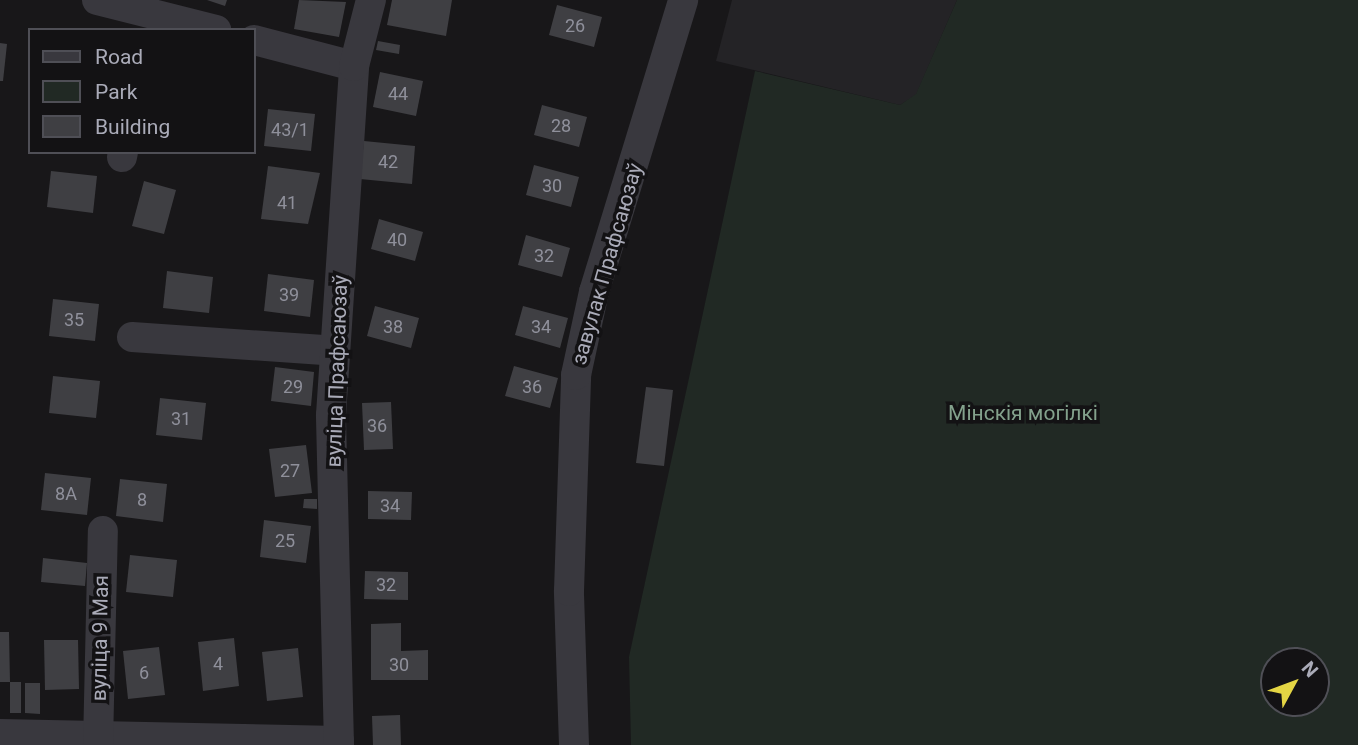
<!DOCTYPE html>
<meta charset="utf-8">
<style>
body{margin:0}
#map{position:relative;width:1358px;height:745px;overflow:hidden;background:#181719;font-family:Roboto,sans-serif}
div>[style]{position:absolute}
[style*='--x']{left:calc(var(--x)*1px);top:calc(var(--y)*1px);width:calc(var(--w)*1px);rotate:calc(var(--a)*1deg)}
.built>*{inset:0;background:#242326}
.green>*{inset:0;background:#212924}
.building>*{inset:0;background:#3f3f43}
.minor>*{height:30px;margin:-15px;padding:0 15px;transform-origin:15px;border-radius:15px;background:#39383e}
span{translate:-50% -50%;white-space:nowrap;text-align:center;line-height:1.15;-webkit-text-stroke:7px #131214;paint-order:stroke}
.number-label{font-size:18px;color:#8f909b}
.number-label span{-webkit-text-stroke-width:0}
.street-label{font-size:21px;color:#aaabb8}
.park-label{font-size:21px;color:#83a18c}
.legend{position:absolute;left:28px;top:28px;width:228px;height:126px;box-sizing:border-box;background:#131214;border:2px solid #4f4f56;margin:0;padding:9px 12px;list-style:none;font-size:21px;color:#aaabb8}
.legend li{display:flex;align-items:center;gap:14px;height:35px}
.legend b{width:35px;border:2px solid #4f4f56}
.north{position:absolute;left:1260px;top:647px;width:70px;height:70px;box-sizing:border-box;background:#131214;border:2px solid #4f4f56;border-radius:50%;rotate:49deg;font-size:19px;font-weight:700;line-height:28px;text-align:center;color:#aaabb8}
.north::after{content:'';display:block;margin:auto;width:24px;height:32px;background:#e4d544;clip-path:polygon(50% 0,100% 100%,50% 72%,0 100%)}
</style>
<div id="map">
<div class="built">
<div style="clip-path:polygon(732px 0,957px 0,916px 95px,900px 105px,716px 61px)"></div>
</div>
<div class="green">
<div style="clip-path:polygon(evenodd,957px 0,1358px 0,1358px 745px,631px 745px,629px 657px,755px 71px,900px 105px,916px 94px,957px 0,1274px 661px,1316px 661px,1316px 703px,1274px 703px,1274px 661px)"></div>
</div>
<div class="building">
<div style="clip-path:polygon(207px 0,227px 0,225px 6px)"></div>
<div style="clip-path:polygon(299px 0,346px 2px,339px 37px,294px 29px)"></div>
<div style="clip-path:polygon(392px 0,452px 0,446px 36px,387px 25px)"></div>
<div style="clip-path:polygon(557px 5px,602px 17px,594px 47px,549px 35px)"></div>
<div style="clip-path:polygon(378px 41px,400px 45px,399px 54px,376px 50px)"></div>
<div style="clip-path:polygon(0 43px,7px 44px,3px 81px,0 81px)"></div>
<div style="clip-path:polygon(380px 72px,423px 81px,416px 116px,373px 107px)"></div>
<div style="clip-path:polygon(542px 105px,587px 117px,579px 147px,534px 135px)"></div>
<div style="clip-path:polygon(268px 109px,315px 114px,311px 151px,264px 146px)"></div>
<div style="clip-path:polygon(364px 141px,415px 146px,412px 184px,360px 179px)"></div>
<div style="clip-path:polygon(534px 165px,579px 177px,571px 207px,526px 195px)"></div>
<div style="clip-path:polygon(268px 166px,320px 173px,308px 224px,261px 219px)"></div>
<div style="clip-path:polygon(51px 171px,97px 176px,93px 213px,47px 207px)"></div>
<div style="clip-path:polygon(144px 181px,176px 190px,164px 234px,132px 226px)"></div>
<div style="clip-path:polygon(379px 219px,423px 232px,415px 261px,371px 249px)"></div>
<div style="clip-path:polygon(526px 235px,570px 248px,562px 277px,518px 265px)"></div>
<div style="clip-path:polygon(167px 271px,213px 277px,209px 313px,163px 308px)"></div>
<div style="clip-path:polygon(268px 274px,314px 280px,310px 317px,264px 311px)"></div>
<div style="clip-path:polygon(53px 299px,99px 304px,95px 341px,49px 336px)"></div>
<div style="clip-path:polygon(375px 306px,419px 318px,411px 348px,367px 336px)"></div>
<div style="clip-path:polygon(523px 306px,568px 318px,560px 348px,515px 335px)"></div>
<div style="clip-path:polygon(514px 366px,558px 378px,550px 408px,505px 396px)"></div>
<div style="clip-path:polygon(275px 367px,314px 372px,311px 406px,271px 401px)"></div>
<div style="clip-path:polygon(53px 376px,100px 381px,96px 418px,49px 413px)"></div>
<div style="clip-path:polygon(646px 387px,673px 390px,664px 466px,636px 463px)"></div>
<div style="clip-path:polygon(160px 398px,206px 403px,202px 440px,156px 435px)"></div>
<div style="clip-path:polygon(391px 402px,393px 449px,364px 450px,362px 403px)"></div>
<div style="clip-path:polygon(306px 445px,312px 493px,275px 497px,269px 449px)"></div>
<div style="clip-path:polygon(45px 473px,91px 478px,87px 515px,41px 510px)"></div>
<div style="clip-path:polygon(120px 479px,167px 484px,163px 522px,116px 516px)"></div>
<div style="clip-path:polygon(368px 491px,412px 492px,411px 520px,368px 519px)"></div>
<div style="clip-path:polygon(304px 499px,317px 499px,317px 509px,303px 508px)"></div>
<div style="clip-path:polygon(264px 520px,311px 526px,306px 563px,260px 557px)"></div>
<div style="clip-path:polygon(130px 555px,177px 560px,173px 597px,126px 592px)"></div>
<div style="clip-path:polygon(43px 558px,87px 563px,85px 586px,41px 582px)"></div>
<div style="clip-path:polygon(365px 571px,408px 572px,408px 600px,364px 599px)"></div>
<div style="clip-path:polygon(401px 623px,401px 651px,428px 650px,428px 680px,371px 680px,371px 624px)"></div>
<div style="clip-path:polygon(0 632px,9px 632px,10px 682px,21px 682px,21px 713px,10px 713px,10px 682px,0 682px)"></div>
<div style="clip-path:polygon(234px 638px,239px 686px,203px 691px,198px 642px)"></div>
<div style="clip-path:polygon(44px 640px,78px 640px,79px 689px,45px 690px)"></div>
<div style="clip-path:polygon(159px 647px,165px 695px,128px 699px,123px 651px)"></div>
<div style="clip-path:polygon(298px 648px,303px 697px,267px 701px,262px 652px)"></div>
<div style="clip-path:polygon(25px 683px,40px 683px,40px 714px,25px 713px)"></div>
<div style="clip-path:polygon(400px 715px,401px 745px,373px 745px,372px 716px)"></div>
</div>
<div class="minor">
<div style="--x:97;--y:0;--w:123;--a:14.1"></div>
<div style="--x:254;--y:40;--w:103;--a:14.6"></div>
<div style="--x:122;--y:157;--w:5;--a:-79"></div>
<div style="--x:132;--y:337;--w:203;--a:3.9"></div>
<div style="--x:0;--y:734;--w:339;--a:1.2"></div>
<div style="--x:98;--y:745;--w:214;--a:-88.7"></div>
<div style="--x:339;--y:745;--w:330;--a:-91.4"></div>
<div style="--x:331;--y:415;--w:350;--a:-86.2"></div>
<div style="--x:354;--y:66;--w:68;--a:-75.6"></div>
<div style="--x:574;--y:745;--w:154;--a:-91.9"></div>
<div style="--x:569;--y:591;--w:216;--a:-88.1"></div>
<div style="--x:576;--y:375;--w:85;--a:-77.8"></div>
<div style="--x:594;--y:292;--w:305;--a:-73"></div>
</div>
<div class="number-label">
<span style="left:575px;top:26px">26</span>
<span style="left:398px;top:94px">44</span>
<span style="left:561px;top:126px">28</span>
<span style="left:290px;top:130px">43/1</span>
<span style="left:388px;top:162px">42</span>
<span style="left:552px;top:186px">30</span>
<span style="left:287px;top:203px">41</span>
<span style="left:397px;top:240px">40</span>
<span style="left:544px;top:256px">32</span>
<span style="left:289px;top:295px">39</span>
<span style="left:74px;top:320px">35</span>
<span style="left:393px;top:327px">38</span>
<span style="left:541px;top:327px">34</span>
<span style="left:293px;top:387px">29</span>
<span style="left:532px;top:387px">36</span>
<span style="left:181px;top:419px">31</span>
<span style="left:377px;top:426px">36</span>
<span style="left:290px;top:471px">27</span>
<span style="left:66px;top:494px">8А</span>
<span style="left:142px;top:500px">8</span>
<span style="left:390px;top:506px">34</span>
<span style="left:285px;top:541px">25</span>
<span style="left:386px;top:585px">32</span>
<span style="left:218px;top:664px">4</span>
<span style="left:399px;top:665px">30</span>
<span style="left:144px;top:673px">6</span>
</div>
<div class="street-label">
<span style="left:607px;top:264px;rotate:-74deg">завулак Прафсаюзаў</span>
<span style="left:337px;top:371px;rotate:-88deg">вуліца Прафсаюзаў</span>
<span style="left:100px;top:638px;rotate:-89deg">вуліца 9 Мая</span>
</div>
<div class="park-label">
<span style="left:1023px;top:413px">Мінскія могілкі</span>
</div>
<ul class="legend">
<li><b style="height:9px;background:#39383e"></b>Road</li>
<li><b style="height:19px;background:#212924"></b>Park</li>
<li><b style="height:19px;background:#3f3f43"></b>Building</li>
</ul>
<div class="north">N</div>
</div>
